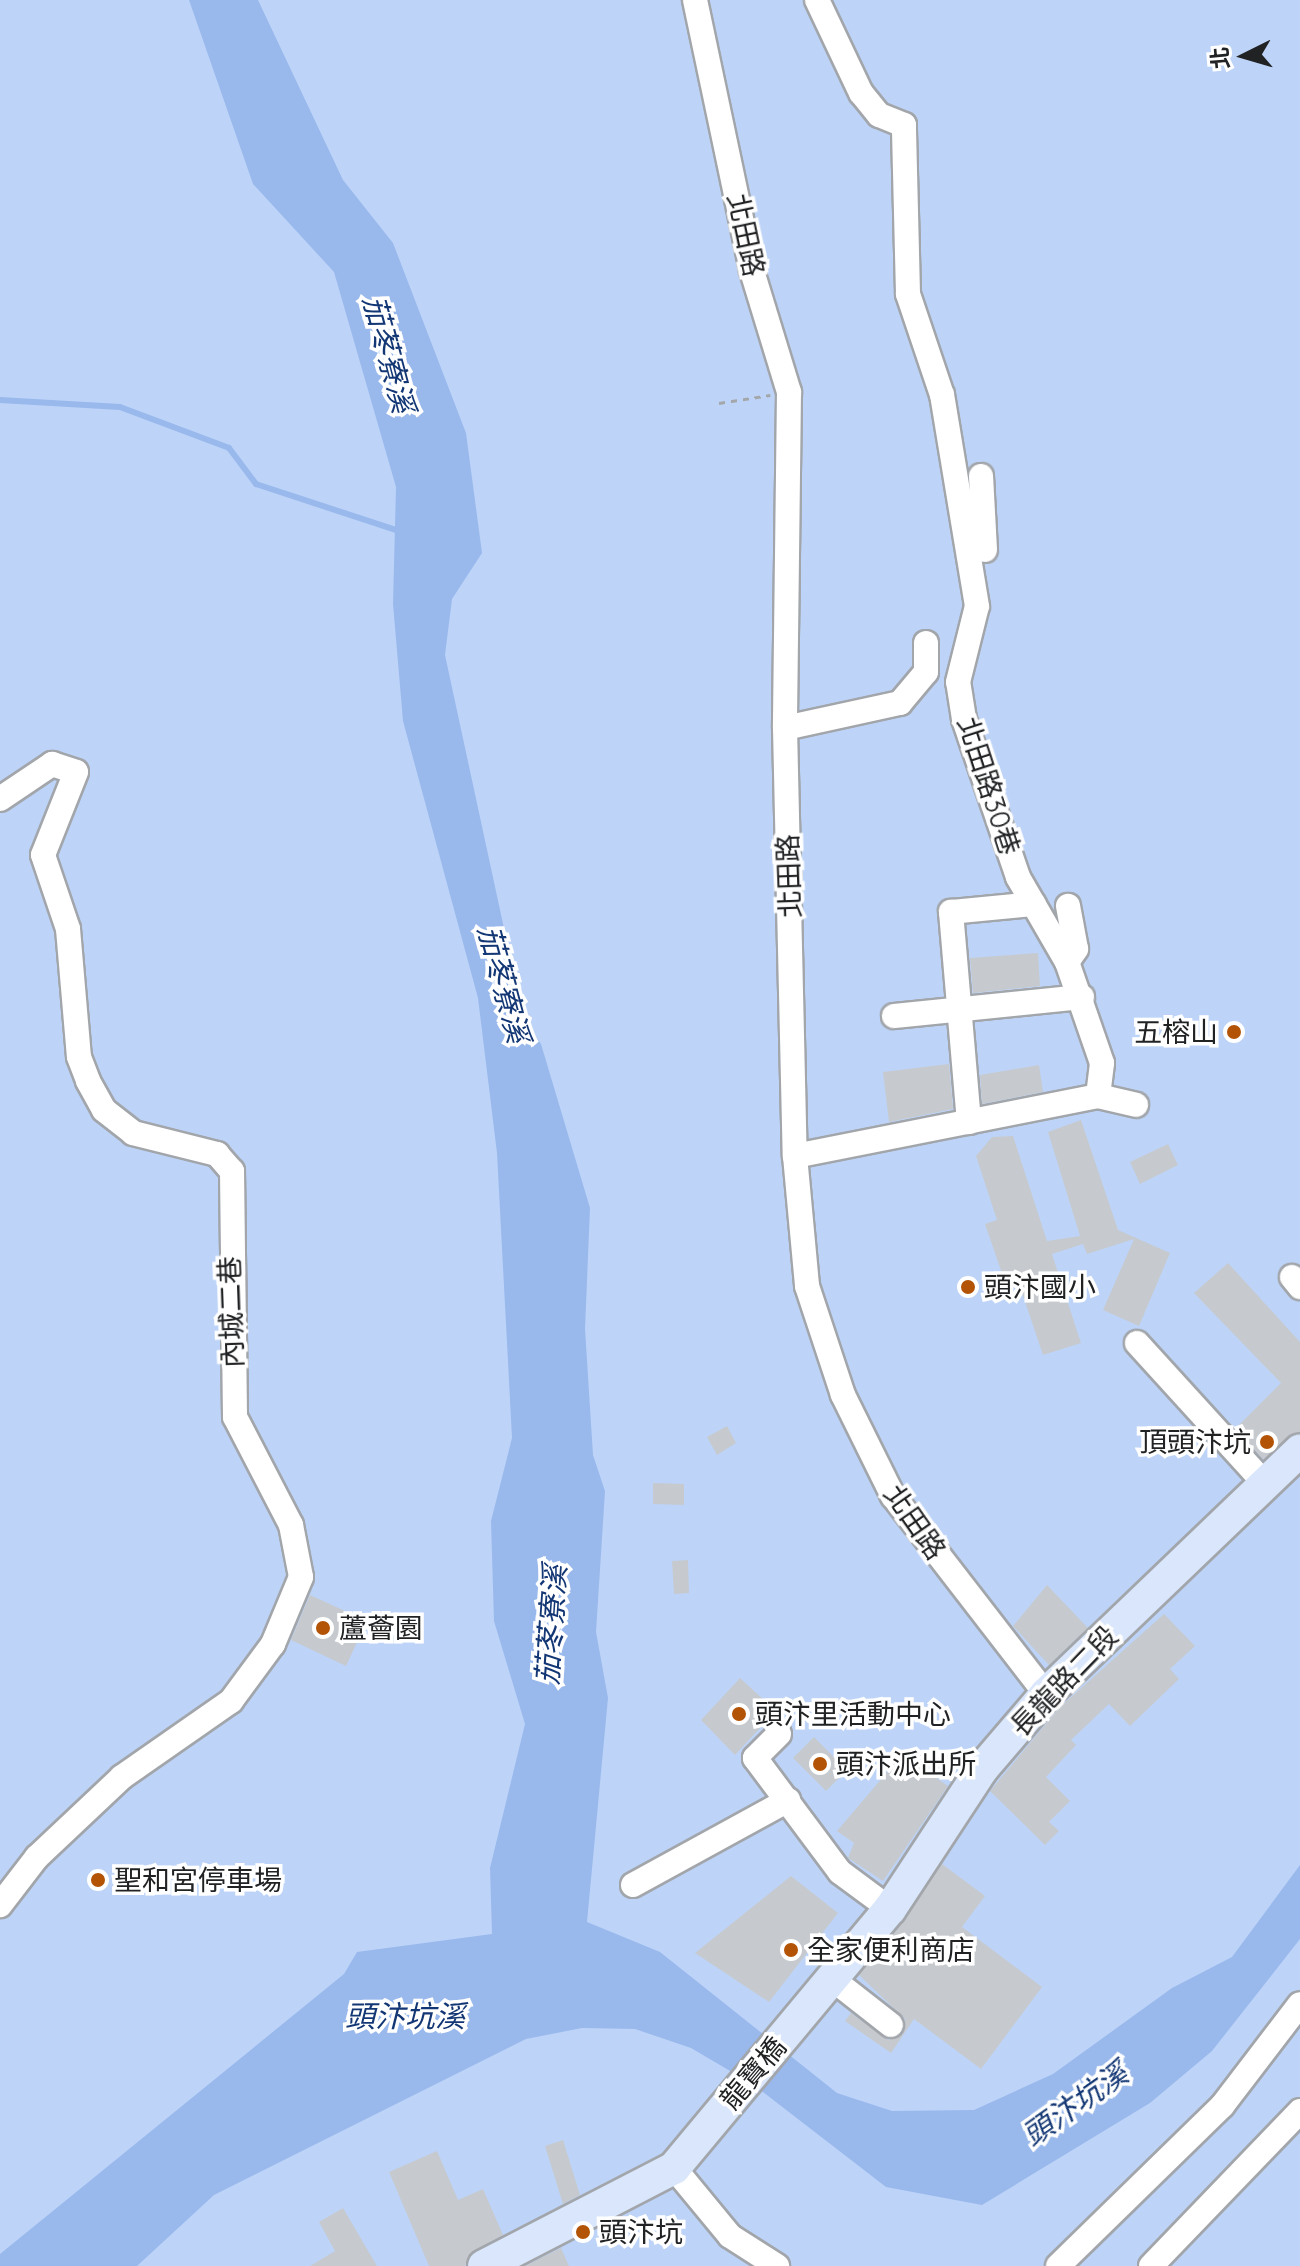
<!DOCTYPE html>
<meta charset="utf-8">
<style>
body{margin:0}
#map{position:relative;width:1300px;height:2266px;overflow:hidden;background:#f7fafe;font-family:Quicksand,"Noto Sans TC",sans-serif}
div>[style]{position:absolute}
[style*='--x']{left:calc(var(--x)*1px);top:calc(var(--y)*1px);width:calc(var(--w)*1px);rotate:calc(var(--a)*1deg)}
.green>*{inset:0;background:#bdd4f8}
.water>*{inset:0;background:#99b8ec}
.stream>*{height:6px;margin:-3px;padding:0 3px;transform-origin:3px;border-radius:3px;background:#99b8ec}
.building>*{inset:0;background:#c6cacf}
.path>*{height:3px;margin-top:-1.5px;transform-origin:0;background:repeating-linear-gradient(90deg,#a4a7aa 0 6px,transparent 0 12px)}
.roads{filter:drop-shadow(2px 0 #a2a6ab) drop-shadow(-2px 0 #a2a6ab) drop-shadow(0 2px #a2a6ab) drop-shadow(0 -2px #a2a6ab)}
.minor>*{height:24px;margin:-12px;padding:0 12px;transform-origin:12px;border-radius:12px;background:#fff}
.major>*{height:32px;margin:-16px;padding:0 16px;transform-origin:16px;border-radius:16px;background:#d9e6fb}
.dots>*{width:22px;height:22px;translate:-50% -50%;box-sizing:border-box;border:4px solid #fff;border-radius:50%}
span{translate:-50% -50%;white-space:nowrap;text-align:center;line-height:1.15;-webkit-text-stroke:7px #fff;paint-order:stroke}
.street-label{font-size:28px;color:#202224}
.poi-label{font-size:28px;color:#202224}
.right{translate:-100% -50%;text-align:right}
.left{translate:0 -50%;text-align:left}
.water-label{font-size:30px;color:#133774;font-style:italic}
.north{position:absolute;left:1204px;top:16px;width:80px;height:80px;-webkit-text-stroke:6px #fff;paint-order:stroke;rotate:265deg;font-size:22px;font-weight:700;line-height:32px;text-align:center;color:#202224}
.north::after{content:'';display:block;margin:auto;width:28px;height:36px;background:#202224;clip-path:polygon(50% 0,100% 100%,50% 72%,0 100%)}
</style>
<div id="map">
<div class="green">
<div style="clip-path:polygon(0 0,1300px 0,1300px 2266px,0 2266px)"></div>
</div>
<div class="water">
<div style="clip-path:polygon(189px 0,258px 0,343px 180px,393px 243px,466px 433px,482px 553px,452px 599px,445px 655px,524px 1021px,541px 1044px,590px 1208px,585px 1329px,593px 1455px,605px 1491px,596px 1632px,608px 1698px,587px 1922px,660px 1952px,837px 2093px,892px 2111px,974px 2110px,1053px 2074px,1172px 1988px,1232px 1957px,1300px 1865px,1300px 1939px,1212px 2051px,1150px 2103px,982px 2205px,886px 2187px,754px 2085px,691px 2048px,635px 2029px,582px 2028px,526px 2039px,214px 2195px,137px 2266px,0 2266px,0 2254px,344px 1974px,357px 1952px,492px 1934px,490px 1868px,525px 1724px,494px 1621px,491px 1521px,512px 1438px,497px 1153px,478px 998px,403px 721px,393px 604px,396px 487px,334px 272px,253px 184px)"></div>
</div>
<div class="stream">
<div style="--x:0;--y:400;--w:120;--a:3.3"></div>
<div style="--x:120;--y:407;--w:116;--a:20.6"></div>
<div style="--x:229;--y:448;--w:45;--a:53.1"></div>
<div style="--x:256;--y:484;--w:151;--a:18.2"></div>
</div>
<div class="building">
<div style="clip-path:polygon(1038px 953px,1040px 986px,973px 993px,970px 958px)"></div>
<div style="clip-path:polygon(949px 1064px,953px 1109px,889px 1122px,883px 1072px)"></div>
<div style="clip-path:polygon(1039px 1065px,1043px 1092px,982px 1104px,980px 1075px)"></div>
<div style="clip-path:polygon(1081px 1120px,1118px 1230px,1170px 1253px,1139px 1326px,1103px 1310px,1134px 1239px,1087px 1254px,1083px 1244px,1052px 1254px,1081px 1343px,1043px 1355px,1019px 1284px,1007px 1288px,985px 1224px,997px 1220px,976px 1156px,992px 1137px,1013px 1136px,1047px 1241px,1080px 1236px,1048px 1132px)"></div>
<div style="clip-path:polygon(1168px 1144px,1178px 1165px,1140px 1184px,1130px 1162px)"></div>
<div style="clip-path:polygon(1228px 1263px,1300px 1342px,1300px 1432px,1263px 1459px,1235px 1429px,1281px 1383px,1194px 1293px)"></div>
<div style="clip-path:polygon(727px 1426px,736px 1443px,717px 1455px,707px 1437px)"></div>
<div style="clip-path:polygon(653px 1483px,684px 1484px,684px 1505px,653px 1504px)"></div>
<div style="clip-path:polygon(688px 1560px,689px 1593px,674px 1594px,672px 1561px)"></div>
<div style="clip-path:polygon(1047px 1585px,1088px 1628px,1049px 1665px,1013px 1626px)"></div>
<div style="clip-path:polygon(310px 1595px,367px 1621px,346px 1666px,291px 1640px)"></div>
<div style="clip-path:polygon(1164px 1614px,1195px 1646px,1170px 1669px,1179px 1679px,1130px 1726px,1109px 1704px,1071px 1740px,1076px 1745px,1046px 1777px,1070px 1801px,1049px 1822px,1059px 1831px,1045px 1845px,990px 1791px,1060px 1707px)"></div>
<div style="clip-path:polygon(740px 1678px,776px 1711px,735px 1755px,701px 1720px)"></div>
<div style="clip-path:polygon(814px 1737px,847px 1770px,826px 1791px,793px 1758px)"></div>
<div style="clip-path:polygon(910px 1760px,948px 1786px,883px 1881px,848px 1858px,854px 1843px,837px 1831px,894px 1764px)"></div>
<div style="clip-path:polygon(942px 1864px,985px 1896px,962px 1927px,1042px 1987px,981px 2069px,914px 2019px,891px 2053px,845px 2021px,851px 2013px,888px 2040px,903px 2034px,905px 2019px,859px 1975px)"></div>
<div style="clip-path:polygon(791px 1876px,838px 1913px,769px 2002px,695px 1953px)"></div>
<div style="clip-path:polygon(563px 2140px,580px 2195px,563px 2204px,545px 2146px)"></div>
<div style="clip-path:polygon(437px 2151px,458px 2200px,483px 2189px,503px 2235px,475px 2250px,465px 2266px,429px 2266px,389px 2172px)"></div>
<div style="clip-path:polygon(343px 2208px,377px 2266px,310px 2266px,335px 2251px,319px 2222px)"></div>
<div style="clip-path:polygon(561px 2248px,569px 2266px,525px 2266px)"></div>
</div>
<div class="path">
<div style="--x:719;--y:403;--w:52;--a:-8.9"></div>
</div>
<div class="roads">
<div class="minor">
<div style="--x:695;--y:0;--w:277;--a:78.1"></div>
<div style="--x:752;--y:271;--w:127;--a:73"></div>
<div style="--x:789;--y:392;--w:336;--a:90.7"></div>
<div style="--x:785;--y:728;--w:428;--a:88.7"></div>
<div style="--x:795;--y:1156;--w:131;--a:84.7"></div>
<div style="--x:807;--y:1286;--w:115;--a:71.7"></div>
<div style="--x:843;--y:1395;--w:113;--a:63.7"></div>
<div style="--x:893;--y:1496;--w:250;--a:52.3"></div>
<div style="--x:981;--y:476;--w:74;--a:86.9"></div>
<div style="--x:785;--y:728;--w:118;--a:-12.3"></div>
<div style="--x:900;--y:703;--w:40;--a:-50"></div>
<div style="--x:926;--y:672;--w:29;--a:-90"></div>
<div style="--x:0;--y:799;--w:63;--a:-33.9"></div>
<div style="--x:52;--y:764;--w:25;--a:18"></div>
<div style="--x:76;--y:772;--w:89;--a:111.7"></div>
<div style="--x:43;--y:855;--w:78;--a:71.3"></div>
<div style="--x:68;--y:929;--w:128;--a:85.1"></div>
<div style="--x:79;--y:1057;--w:26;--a:69"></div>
<div style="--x:88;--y:1081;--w:33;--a:61"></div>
<div style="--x:104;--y:1110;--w:37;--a:38"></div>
<div style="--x:133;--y:1133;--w:87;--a:14"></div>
<div style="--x:217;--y:1154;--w:23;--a:49"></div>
<div style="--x:232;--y:1171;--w:246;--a:89.3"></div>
<div style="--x:235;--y:1417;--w:122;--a:62.6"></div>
<div style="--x:291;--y:1525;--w:53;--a:79.1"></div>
<div style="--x:301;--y:1577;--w:73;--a:112.7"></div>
<div style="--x:273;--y:1644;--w:71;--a:126.4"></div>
<div style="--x:231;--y:1701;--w:133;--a:145.1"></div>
<div style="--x:122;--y:1777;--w:117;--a:136.7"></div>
<div style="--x:37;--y:1857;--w:61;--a:127.6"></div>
<div style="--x:1067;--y:962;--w:16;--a:-55"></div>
<div style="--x:1076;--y:949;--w:44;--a:-100.5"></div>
<div style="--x:894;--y:1016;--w:189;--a:-5.8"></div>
<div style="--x:1098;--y:1096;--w:39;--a:13"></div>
<div style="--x:969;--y:1122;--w:211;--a:-94.9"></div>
<div style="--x:951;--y:912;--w:83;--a:-5.5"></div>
<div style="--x:795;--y:1156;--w:309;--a:-11.2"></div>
<div style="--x:1098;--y:1096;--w:33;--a:-83"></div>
<div style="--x:1102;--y:1063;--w:107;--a:-109.1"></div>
<div style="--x:1067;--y:962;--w:98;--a:-120"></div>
<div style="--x:1018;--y:877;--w:167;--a:-108.9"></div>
<div style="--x:964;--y:719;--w:37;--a:-99"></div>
<div style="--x:958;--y:682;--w:78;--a:-76"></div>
<div style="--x:977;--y:606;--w:214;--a:-99.4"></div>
<div style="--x:942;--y:395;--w:107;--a:-108.6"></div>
<div style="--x:908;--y:294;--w:169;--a:-91.4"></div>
<div style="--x:904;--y:125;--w:27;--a:-158"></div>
<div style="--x:879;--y:115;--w:28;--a:-129"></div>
<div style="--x:861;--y:93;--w:103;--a:-115.3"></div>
<div style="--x:1292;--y:1277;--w:13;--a:51"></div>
<div style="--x:1137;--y:1343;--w:192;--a:47.7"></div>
<div style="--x:779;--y:1734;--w:34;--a:135"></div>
<div style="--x:755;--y:1758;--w:142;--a:53.3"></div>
<div style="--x:840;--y:1872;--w:62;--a:36.5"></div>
<div style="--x:633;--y:1885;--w:177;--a:-28.7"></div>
<div style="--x:831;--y:1978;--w:76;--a:38.1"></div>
<div style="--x:674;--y:2168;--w:88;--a:50.5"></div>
<div style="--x:730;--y:2236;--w:56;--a:32.6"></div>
<div style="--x:1058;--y:2266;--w:229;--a:-44.3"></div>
<div style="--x:1222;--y:2106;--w:128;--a:-52.6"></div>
<div style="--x:1151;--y:2266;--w:215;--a:-46.1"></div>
</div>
<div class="major">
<div style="--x:484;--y:2266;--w:214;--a:-27.3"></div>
<div style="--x:674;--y:2168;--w:337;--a:-50.2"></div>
<div style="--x:890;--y:1909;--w:168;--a:-56.7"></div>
<div style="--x:982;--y:1769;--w:99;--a:-49.5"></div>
<div style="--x:1046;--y:1694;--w:352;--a:-43.8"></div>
</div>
</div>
<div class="dots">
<div style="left:1234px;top:1032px;background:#b25306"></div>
<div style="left:968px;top:1287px;background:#b25306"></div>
<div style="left:1267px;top:1442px;background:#b25306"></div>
<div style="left:323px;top:1628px;background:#b25306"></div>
<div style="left:739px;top:1714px;background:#b25306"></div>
<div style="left:820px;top:1764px;background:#b25306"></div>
<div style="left:98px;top:1880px;background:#b25306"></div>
<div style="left:791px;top:1950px;background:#b25306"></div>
<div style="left:583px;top:2232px;background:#b25306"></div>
</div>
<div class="street-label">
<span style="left:746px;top:235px;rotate:78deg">北田路</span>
<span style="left:989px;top:786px;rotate:72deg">北田路30巷</span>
<span style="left:789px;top:876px;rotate:-92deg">北田路</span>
<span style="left:231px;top:1312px;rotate:-92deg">內城二巷</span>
<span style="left:915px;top:1522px;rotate:55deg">北田路</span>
<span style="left:1064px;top:1681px;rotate:-46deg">長龍路二段</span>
<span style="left:753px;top:2073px;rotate:-50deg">龍寶橋</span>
</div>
<div class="poi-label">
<span class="right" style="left:1218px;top:1032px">五榕山</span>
<span class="left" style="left:984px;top:1287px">頭汴國小</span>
<span class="right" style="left:1251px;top:1442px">頂頭汴坑</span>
<span class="left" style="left:339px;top:1628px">蘆薈園</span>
<span class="left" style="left:755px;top:1714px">頭汴里活動中心</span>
<span class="left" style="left:836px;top:1764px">頭汴派出所</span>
<span class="left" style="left:114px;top:1880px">聖和宮停車場</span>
<span class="left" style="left:807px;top:1950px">全家便利商店</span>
<span class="left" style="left:599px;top:2232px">頭汴坑</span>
</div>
<div class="water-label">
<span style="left:389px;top:354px;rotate:75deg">茄苳寮溪</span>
<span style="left:504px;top:984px;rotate:75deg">茄苳寮溪</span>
<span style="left:551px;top:1625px;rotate:-86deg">茄苳寮溪</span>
<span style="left:405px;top:2016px">頭汴坑溪</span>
<span style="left:1075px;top:2104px;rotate:-35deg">頭汴坑溪</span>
</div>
<div class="north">北</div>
</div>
